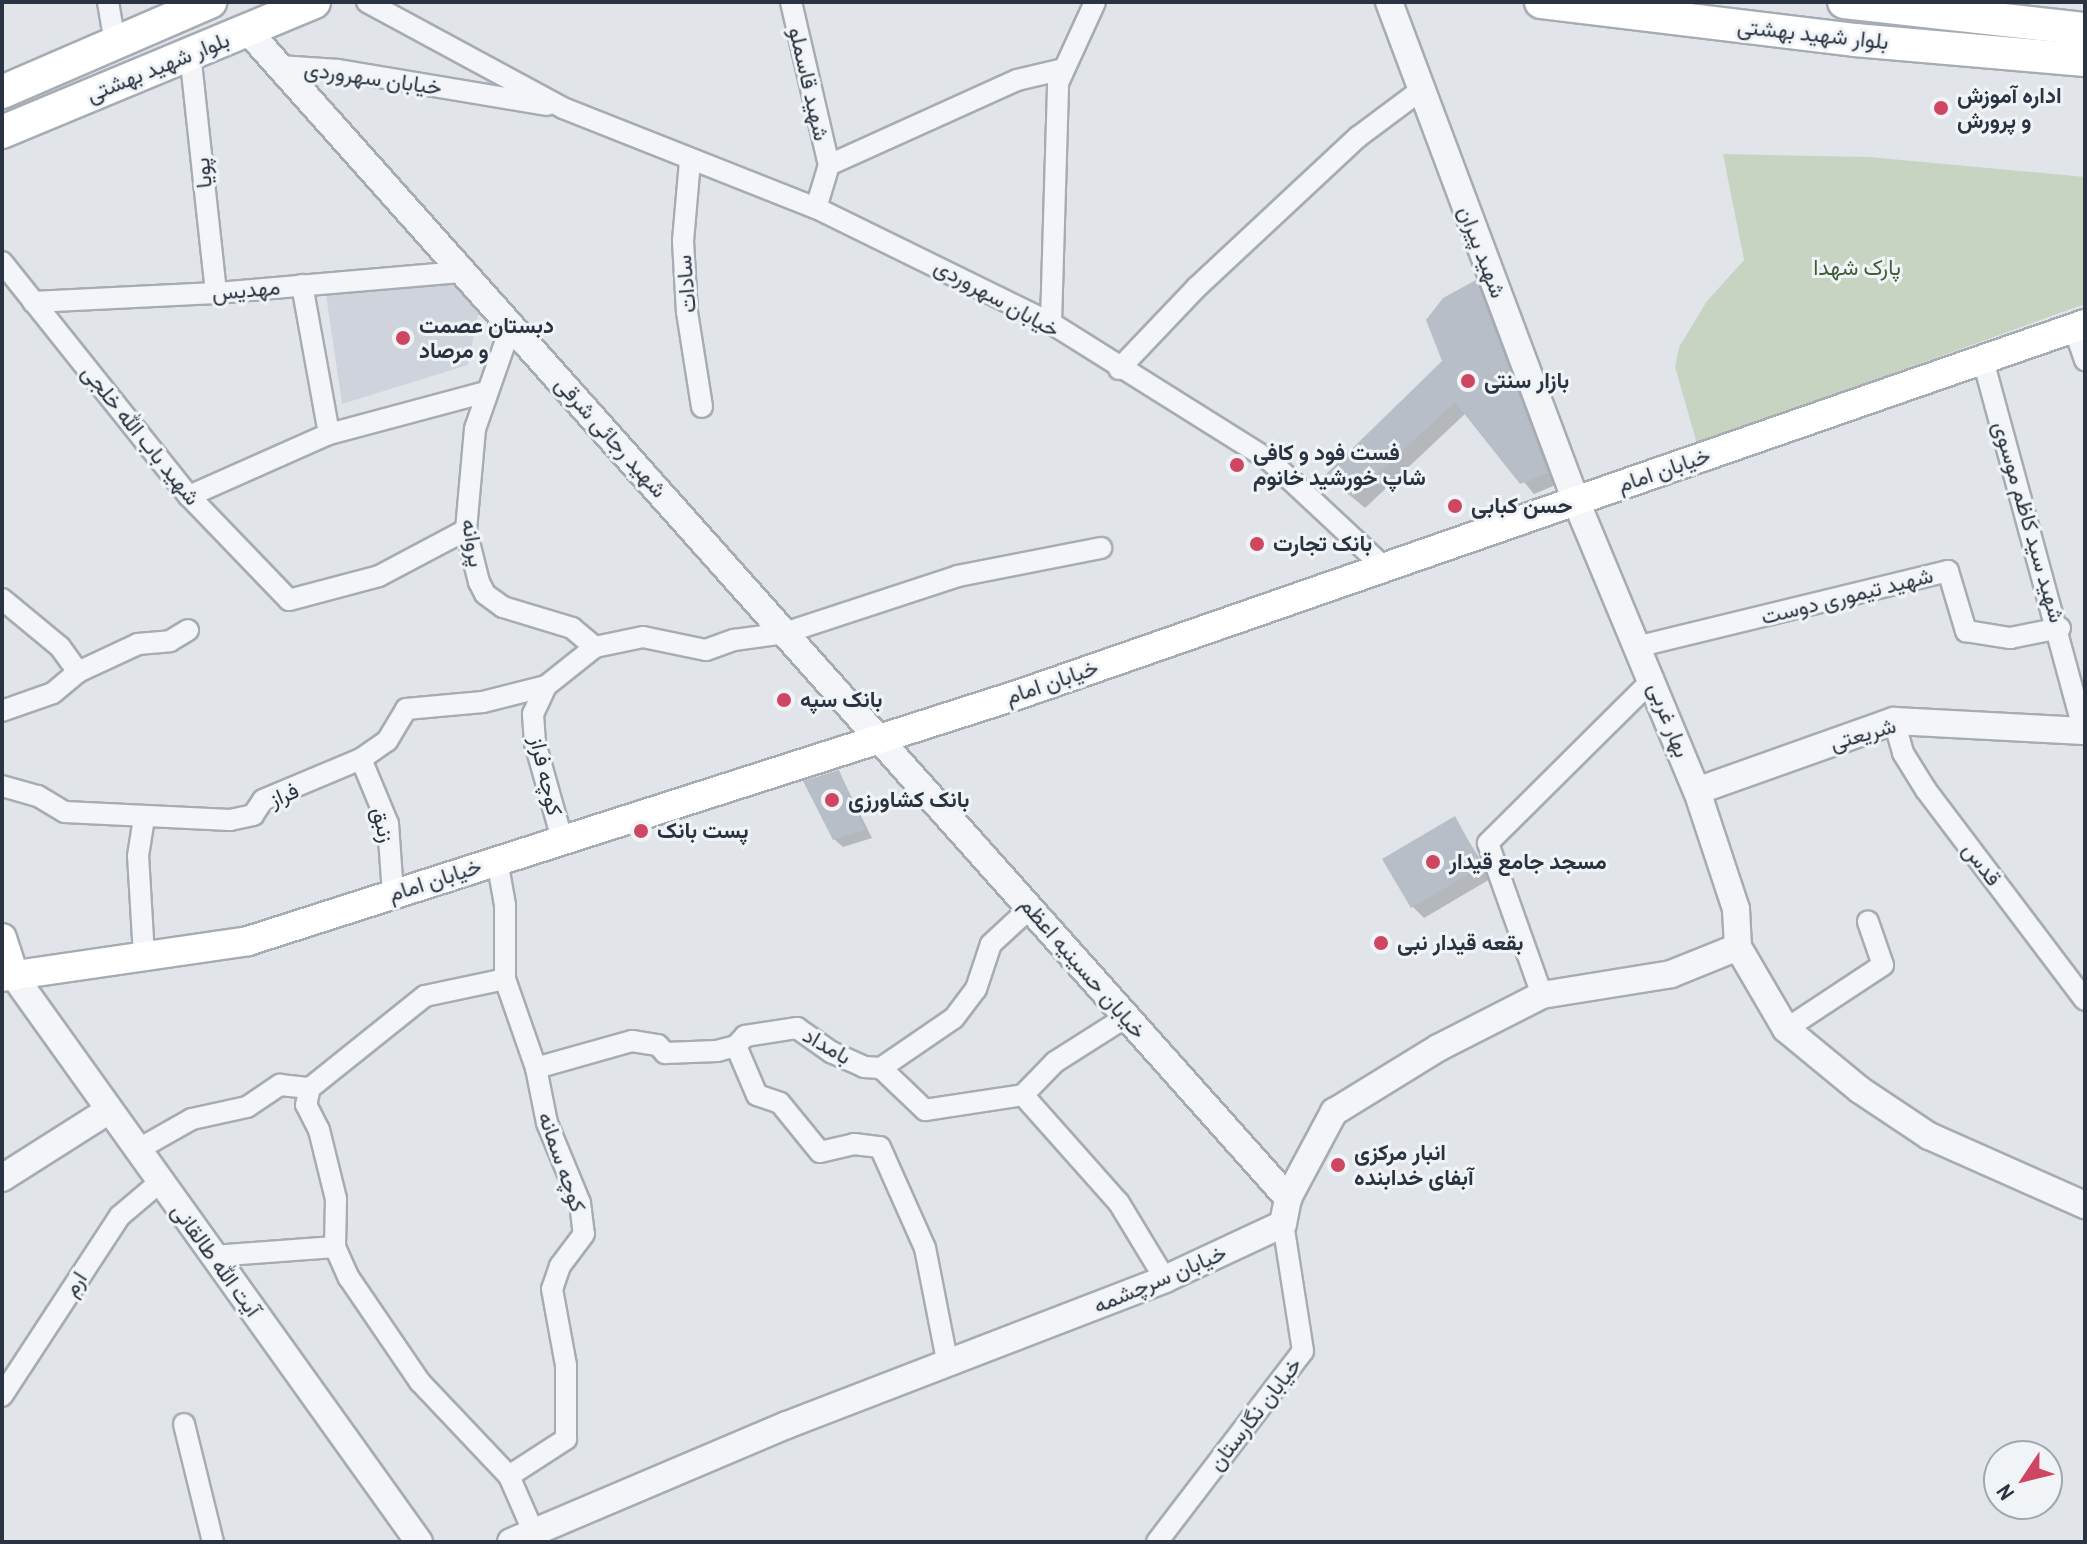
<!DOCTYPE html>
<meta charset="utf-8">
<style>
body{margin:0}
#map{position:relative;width:2087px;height:1544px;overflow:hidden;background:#e1e5ea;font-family:"Archivo Narrow",Vazirmatn,sans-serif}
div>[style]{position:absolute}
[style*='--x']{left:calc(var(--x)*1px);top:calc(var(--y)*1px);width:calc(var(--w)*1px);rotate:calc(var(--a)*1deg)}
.built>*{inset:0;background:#cfd4dc}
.green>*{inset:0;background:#c8d4c2}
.shadow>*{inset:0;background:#0003}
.building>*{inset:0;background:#b8bec7}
.roads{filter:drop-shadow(2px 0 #a6acb4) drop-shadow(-2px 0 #a6acb4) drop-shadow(0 2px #a6acb4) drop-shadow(0 -2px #a6acb4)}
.minor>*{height:20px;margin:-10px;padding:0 10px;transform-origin:10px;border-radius:10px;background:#f4f5f8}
.tertiary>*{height:26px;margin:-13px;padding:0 13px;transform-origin:13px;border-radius:13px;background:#f4f5f8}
.secondary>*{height:28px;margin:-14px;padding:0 14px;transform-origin:14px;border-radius:14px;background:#fff}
.primary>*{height:32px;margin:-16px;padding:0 16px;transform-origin:16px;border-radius:16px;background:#fff}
.dots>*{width:22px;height:22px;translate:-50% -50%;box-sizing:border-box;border:4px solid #f1f4f7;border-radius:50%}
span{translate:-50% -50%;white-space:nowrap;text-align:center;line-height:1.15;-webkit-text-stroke:6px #f1f4f7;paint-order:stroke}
.street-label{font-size:22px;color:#293341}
.poi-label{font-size:22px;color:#293341;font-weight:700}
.left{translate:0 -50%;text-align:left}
.park-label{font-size:22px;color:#405d36}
.frame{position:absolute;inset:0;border:4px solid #293341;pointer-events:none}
.north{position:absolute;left:1983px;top:1440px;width:80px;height:80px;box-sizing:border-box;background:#f1f4f7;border:2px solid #a1a7ae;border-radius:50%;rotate:235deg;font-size:22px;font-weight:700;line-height:32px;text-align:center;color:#293341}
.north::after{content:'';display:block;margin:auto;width:28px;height:36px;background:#ce4662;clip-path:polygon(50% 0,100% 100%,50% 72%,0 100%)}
</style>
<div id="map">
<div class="built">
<div style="clip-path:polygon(442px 268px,479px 310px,468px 365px,342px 404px,323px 274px)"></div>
</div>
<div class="green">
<div style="clip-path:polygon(1723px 154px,1869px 157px,2085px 177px,2085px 304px,1697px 444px,1675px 367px,1679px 347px,1707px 301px,1744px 260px)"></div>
</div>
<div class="shadow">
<div style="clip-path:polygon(1476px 283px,1487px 294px,1558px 484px,1534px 494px,1466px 413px,1365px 508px,1327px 476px,1444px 361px)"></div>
<div style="clip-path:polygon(839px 772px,872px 838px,843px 847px,834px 839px)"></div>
<div style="clip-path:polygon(1454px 818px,1492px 878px,1424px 918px,1413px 907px)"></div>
</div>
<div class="building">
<div style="clip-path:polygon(1476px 280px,1548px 473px,1520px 484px,1455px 402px,1352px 497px,1324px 476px,1442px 361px,1426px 320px,1443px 298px)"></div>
<div style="clip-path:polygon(839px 770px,865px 830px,833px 840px,803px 781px)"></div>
<div style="clip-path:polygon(1455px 816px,1482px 866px,1411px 908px,1382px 859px)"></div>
</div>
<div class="roads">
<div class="minor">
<div style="--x:108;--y:2;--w:42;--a:80.3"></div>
<div style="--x:367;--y:2;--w:223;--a:28.4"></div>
<div style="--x:563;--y:108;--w:272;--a:21.6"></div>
<div style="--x:816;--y:208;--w:262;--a:26.1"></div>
<div style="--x:1051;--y:323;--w:256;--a:32.1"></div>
<div style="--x:1268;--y:459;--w:158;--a:43"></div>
<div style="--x:791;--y:2;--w:167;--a:76.9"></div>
<div style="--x:190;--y:53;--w:241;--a:83.8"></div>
<div style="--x:279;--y:66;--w:59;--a:3.9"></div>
<div style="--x:338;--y:70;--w:212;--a:9.5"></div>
<div style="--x:690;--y:161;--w:80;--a:95"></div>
<div style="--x:683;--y:241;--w:71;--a:86.8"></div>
<div style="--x:687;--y:312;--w:96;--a:81"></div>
<div style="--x:816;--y:208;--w:45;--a:-73.2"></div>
<div style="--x:829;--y:165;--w:206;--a:-24.3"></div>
<div style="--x:1017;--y:80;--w:48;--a:-13.2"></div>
<div style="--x:2;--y:262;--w:300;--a:51.4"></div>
<div style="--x:189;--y:496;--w:144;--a:46.1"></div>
<div style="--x:289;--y:600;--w:93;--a:-14.9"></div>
<div style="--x:379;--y:576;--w:98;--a:-27.9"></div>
<div style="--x:302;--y:285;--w:151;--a:79.7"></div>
<div style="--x:33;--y:302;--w:183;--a:-2.8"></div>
<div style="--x:216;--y:293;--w:244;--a:-4.9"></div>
<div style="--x:1051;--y:323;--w:240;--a:-88.3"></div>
<div style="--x:1058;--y:83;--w:89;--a:-65.4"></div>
<div style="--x:511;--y:326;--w:109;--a:109.3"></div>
<div style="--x:475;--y:429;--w:101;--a:95.1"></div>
<div style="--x:466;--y:530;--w:54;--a:76"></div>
<div style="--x:479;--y:582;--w:13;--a:63"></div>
<div style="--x:485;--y:594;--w:22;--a:36"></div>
<div style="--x:503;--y:607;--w:72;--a:16.9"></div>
<div style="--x:572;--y:628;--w:30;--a:40"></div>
<div style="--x:2074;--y:328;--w:34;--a:71"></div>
<div style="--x:1983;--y:360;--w:385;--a:74.8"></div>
<div style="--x:1119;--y:369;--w:113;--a:-46.4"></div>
<div style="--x:1197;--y:287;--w:220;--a:-43"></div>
<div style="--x:1358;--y:137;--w:79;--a:-36.7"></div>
<div style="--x:189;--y:496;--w:153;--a:-23.9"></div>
<div style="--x:329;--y:434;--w:163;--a:-15"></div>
<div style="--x:2;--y:599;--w:75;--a:39.6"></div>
<div style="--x:60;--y:647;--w:31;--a:54"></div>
<div style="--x:78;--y:672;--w:33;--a:140"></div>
<div style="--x:53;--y:693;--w:54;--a:160.6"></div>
<div style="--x:1640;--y:646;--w:317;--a:-13.7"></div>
<div style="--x:1948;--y:571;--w:63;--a:73.3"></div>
<div style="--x:1966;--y:631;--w:45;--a:9"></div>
<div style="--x:2010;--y:638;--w:51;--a:-11.3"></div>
<div style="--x:78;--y:672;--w:66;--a:-25"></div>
<div style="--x:138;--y:644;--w:32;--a:-5"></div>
<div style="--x:170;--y:641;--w:21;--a:-31"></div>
<div style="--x:1894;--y:721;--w:33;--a:74"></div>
<div style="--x:1903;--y:753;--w:44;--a:58.1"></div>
<div style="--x:1926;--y:790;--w:263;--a:52.9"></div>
<div style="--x:361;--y:759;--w:70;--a:67.4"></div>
<div style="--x:388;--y:824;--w:70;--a:85.9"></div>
<div style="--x:2;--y:786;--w:37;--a:16"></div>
<div style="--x:38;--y:796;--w:31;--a:31"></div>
<div style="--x:65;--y:812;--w:165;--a:2.8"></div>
<div style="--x:230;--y:820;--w:24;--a:-12"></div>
<div style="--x:253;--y:815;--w:18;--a:-56"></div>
<div style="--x:263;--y:800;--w:106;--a:-22.7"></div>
<div style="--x:361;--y:759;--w:32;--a:-35"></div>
<div style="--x:387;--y:741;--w:37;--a:-59"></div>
<div style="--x:406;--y:709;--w:77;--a:-5.2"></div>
<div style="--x:483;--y:702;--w:65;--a:-14.3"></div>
<div style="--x:562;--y:839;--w:100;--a:-105.7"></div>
<div style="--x:535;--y:743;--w:29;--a:-94"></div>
<div style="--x:533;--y:714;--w:31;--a:-65"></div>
<div style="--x:546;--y:686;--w:63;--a:-38.5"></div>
<div style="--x:595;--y:647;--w:49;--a:-11.8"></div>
<div style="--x:643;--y:637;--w:64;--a:11.7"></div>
<div style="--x:706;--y:650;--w:30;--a:-20"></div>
<div style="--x:734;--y:640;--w:51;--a:-7.8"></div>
<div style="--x:785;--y:633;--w:182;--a:-18.2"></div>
<div style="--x:958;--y:576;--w:146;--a:-11.1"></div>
<div style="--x:497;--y:860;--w:46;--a:79.9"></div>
<div style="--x:505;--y:905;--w:74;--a:90"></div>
<div style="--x:505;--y:979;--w:94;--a:70.8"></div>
<div style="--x:536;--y:1068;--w:56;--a:78.7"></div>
<div style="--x:547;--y:1123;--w:87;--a:67.6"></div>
<div style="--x:580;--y:1203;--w:31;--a:83"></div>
<div style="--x:584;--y:1234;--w:40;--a:127"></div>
<div style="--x:560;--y:1266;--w:24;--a:109"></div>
<div style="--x:552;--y:1289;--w:77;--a:79.6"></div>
<div style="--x:566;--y:1365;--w:74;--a:90"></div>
<div style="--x:566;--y:1439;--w:68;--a:147"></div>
<div style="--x:144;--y:956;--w:100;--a:-93.4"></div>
<div style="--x:138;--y:856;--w:38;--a:-81"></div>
<div style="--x:1542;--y:995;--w:161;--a:-109.6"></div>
<div style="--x:1488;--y:843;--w:233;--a:-44.8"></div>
<div style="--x:1786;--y:1029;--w:116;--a:-33.4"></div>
<div style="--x:1883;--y:965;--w:46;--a:-109.2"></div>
<div style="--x:736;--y:1046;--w:53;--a:66.8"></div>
<div style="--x:757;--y:1095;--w:24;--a:19"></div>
<div style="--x:780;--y:1103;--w:63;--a:50.8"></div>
<div style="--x:820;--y:1152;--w:35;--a:-13"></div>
<div style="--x:854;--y:1144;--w:26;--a:7"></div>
<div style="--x:880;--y:1147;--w:111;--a:66"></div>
<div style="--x:925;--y:1248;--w:119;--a:78.9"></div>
<div style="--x:536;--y:1068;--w:100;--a:-15.7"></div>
<div style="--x:632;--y:1041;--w:26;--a:9"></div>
<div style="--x:658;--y:1045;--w:11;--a:49"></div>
<div style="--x:665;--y:1053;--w:52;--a:-2.2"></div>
<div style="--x:717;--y:1051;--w:20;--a:-15"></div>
<div style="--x:736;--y:1046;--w:13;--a:-48"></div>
<div style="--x:745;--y:1036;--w:53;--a:-8.7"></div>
<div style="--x:797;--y:1028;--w:42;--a:35.2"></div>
<div style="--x:831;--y:1052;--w:36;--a:24"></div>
<div style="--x:864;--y:1067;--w:17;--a:3"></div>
<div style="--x:881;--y:1068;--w:61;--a:43.7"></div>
<div style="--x:925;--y:1110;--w:99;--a:-8.7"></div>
<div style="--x:1023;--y:1095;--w:144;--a:48.4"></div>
<div style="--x:1119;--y:1203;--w:89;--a:58.8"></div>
<div style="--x:881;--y:1068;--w:88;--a:-34.4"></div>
<div style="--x:954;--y:1018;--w:36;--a:-53"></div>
<div style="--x:976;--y:989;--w:47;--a:-71.6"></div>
<div style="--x:991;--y:944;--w:53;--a:-42.7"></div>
<div style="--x:1023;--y:1095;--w:46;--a:-45.9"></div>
<div style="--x:1055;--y:1062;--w:84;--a:-32.4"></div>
<div style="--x:137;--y:1150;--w:63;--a:-29.4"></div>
<div style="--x:192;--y:1119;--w:56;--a:-12.3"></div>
<div style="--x:247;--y:1107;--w:40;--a:-34"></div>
<div style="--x:280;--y:1085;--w:30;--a:6"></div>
<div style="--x:335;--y:1247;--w:48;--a:-88.8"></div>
<div style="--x:336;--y:1199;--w:71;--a:-103.8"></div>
<div style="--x:319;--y:1130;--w:28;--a:-117"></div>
<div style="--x:306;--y:1105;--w:17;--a:-77"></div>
<div style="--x:310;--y:1088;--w:147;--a:-38.7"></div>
<div style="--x:425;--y:996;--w:82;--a:-12"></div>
<div style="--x:213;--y:1256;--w:122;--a:-4.2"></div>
<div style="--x:335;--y:1247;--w:34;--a:66"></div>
<div style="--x:349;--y:1278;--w:126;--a:55.7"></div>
<div style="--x:420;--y:1382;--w:129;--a:46.6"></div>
<div style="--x:509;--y:1476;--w:60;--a:66.4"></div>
<div style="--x:2;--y:1396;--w:215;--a:-56.8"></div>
<div style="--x:120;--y:1216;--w:52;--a:-40.4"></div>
<div style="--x:184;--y:1424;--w:122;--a:76.2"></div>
<div style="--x:1157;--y:1542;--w:240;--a:-52.6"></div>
<div style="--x:1303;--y:1351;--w:129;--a:-98.9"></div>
</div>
<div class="tertiary">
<div style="--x:1389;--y:2;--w:533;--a:69.46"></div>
<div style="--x:1576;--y:501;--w:314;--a:67.4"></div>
<div style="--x:1697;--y:791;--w:124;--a:71.7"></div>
<div style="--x:1736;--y:909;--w:38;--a:87"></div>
<div style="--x:1738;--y:947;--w:95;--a:59.7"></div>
<div style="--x:1786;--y:1029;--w:96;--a:39.5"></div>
<div style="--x:1860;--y:1090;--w:83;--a:33.7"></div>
<div style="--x:1929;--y:1136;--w:171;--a:23.9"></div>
<div style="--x:247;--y:30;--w:1565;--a:48.29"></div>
<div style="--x:1697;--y:791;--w:209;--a:-19.6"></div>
<div style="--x:1894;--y:721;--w:191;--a:3"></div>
<div style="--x:14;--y:976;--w:696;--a:54.41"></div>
<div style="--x:2;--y:1178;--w:127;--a:-32.4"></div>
<div style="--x:511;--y:1542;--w:300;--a:-23"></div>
<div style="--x:787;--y:1425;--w:405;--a:-21.1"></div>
<div style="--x:1165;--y:1279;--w:130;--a:-25"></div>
<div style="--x:1283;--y:1224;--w:26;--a:-79"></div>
<div style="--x:1288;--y:1198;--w:98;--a:-61.9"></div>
<div style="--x:1334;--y:1112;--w:122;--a:-31.6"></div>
<div style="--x:1438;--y:1048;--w:117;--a:-27"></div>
<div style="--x:1542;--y:995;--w:131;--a:-9.2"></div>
<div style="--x:1671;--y:974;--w:72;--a:-21.9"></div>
</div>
<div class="secondary">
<div style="--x:2;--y:938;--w:40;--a:72"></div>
<div style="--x:2;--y:977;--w:249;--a:-8.3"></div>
<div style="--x:248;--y:941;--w:814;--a:-17.74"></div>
<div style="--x:1023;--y:693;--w:1124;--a:-19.16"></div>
</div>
<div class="primary">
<div style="--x:1541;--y:2;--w:316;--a:6.9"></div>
<div style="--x:1855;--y:40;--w:231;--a:5"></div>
<div style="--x:1844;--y:2;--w:243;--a:6.4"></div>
<div style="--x:2;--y:92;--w:227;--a:-23.4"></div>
<div style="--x:2;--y:132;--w:338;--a:-22.6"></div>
</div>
</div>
<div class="dots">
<div style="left:1941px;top:108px;background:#ce4662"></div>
<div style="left:403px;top:338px;background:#ce4662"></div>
<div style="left:1468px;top:381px;background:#ce4662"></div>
<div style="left:1237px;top:465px;background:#ce4662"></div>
<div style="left:1455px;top:506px;background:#ce4662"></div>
<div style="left:1257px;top:544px;background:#ce4662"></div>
<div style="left:784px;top:700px;background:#ce4662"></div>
<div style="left:832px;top:800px;background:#ce4662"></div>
<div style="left:641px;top:831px;background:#ce4662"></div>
<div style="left:1433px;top:862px;background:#ce4662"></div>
<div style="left:1381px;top:943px;background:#ce4662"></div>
<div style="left:1338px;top:1165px;background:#ce4662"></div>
</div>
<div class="street-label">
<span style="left:1813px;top:34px;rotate:6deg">بلوار شهید بهشتی</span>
<span style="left:158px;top:67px;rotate:-22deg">بلوار شهید بهشتی</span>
<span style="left:373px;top:78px;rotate:8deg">خیابان سهروردی</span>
<span style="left:809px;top:84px;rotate:77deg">شهید قاسملو</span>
<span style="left:203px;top:173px;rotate:-96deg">پویا</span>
<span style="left:1482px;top:252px;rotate:69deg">شهید پیران</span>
<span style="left:686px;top:284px;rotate:-95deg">سادات</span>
<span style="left:246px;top:290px;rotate:-5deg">مهدیس</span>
<span style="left:997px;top:298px;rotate:29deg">خیابان سهروردی</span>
<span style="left:141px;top:435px;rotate:51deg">شهید باب الله خلجی</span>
<span style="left:611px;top:437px;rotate:48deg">شهید رجائی شرقی</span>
<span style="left:1664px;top:470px;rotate:-19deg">خیابان امام</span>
<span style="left:2029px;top:522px;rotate:74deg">شهید سید کاظم موسوی</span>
<span style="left:473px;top:543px;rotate:81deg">پروانه</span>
<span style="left:1847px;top:596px;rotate:-14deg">شهید تیموری دوست</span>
<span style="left:1052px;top:682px;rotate:-19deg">خیابان امام</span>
<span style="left:1669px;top:720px;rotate:69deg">بهار غربی</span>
<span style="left:1863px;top:734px;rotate:-16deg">شریعتی</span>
<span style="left:546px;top:776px;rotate:77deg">کوچه فراز</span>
<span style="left:284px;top:795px;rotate:-23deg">فراز</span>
<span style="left:383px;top:825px;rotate:77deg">زنبق</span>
<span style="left:1982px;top:864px;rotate:53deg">قدس</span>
<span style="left:435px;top:880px;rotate:-18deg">خیابان امام</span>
<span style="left:1083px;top:968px;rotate:49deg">خیابان حسینیه اعظم</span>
<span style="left:827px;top:1046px;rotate:30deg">بامداد</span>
<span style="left:562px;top:1162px;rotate:71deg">کوچه سمانه</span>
<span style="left:216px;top:1260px;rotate:54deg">آیت الله طالقانی</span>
<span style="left:1160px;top:1279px;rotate:-23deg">خیابان سرچشمه</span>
<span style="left:75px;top:1284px;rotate:-57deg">ارم</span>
<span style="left:1255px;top:1414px;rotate:-52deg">خیابان نگارستان</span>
</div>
<div class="poi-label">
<span class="left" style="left:1957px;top:108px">اداره آموزش<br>و پرورش</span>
<span class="left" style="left:419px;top:338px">دبستان عصمت<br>و مرصاد</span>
<span class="left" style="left:1484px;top:381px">بازار سنتی</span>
<span class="left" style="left:1253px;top:465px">فست فود و کافی<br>شاپ خورشید خانوم</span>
<span class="left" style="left:1471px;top:506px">حسن کبابی</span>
<span class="left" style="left:1273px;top:544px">بانک تجارت</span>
<span class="left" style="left:800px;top:700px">بانک سپه</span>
<span class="left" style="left:848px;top:800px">بانک کشاورزی</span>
<span class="left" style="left:657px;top:831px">پست بانک</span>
<span class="left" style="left:1449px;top:862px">مسجد جامع قیدار</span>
<span class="left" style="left:1397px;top:943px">بقعه قیدار نبی</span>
<span class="left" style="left:1354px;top:1165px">انبار مرکزی<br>آبفای خدابنده</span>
</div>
<div class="park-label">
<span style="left:1857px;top:268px">پارک شهدا</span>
</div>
<div class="frame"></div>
<div class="north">N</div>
</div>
